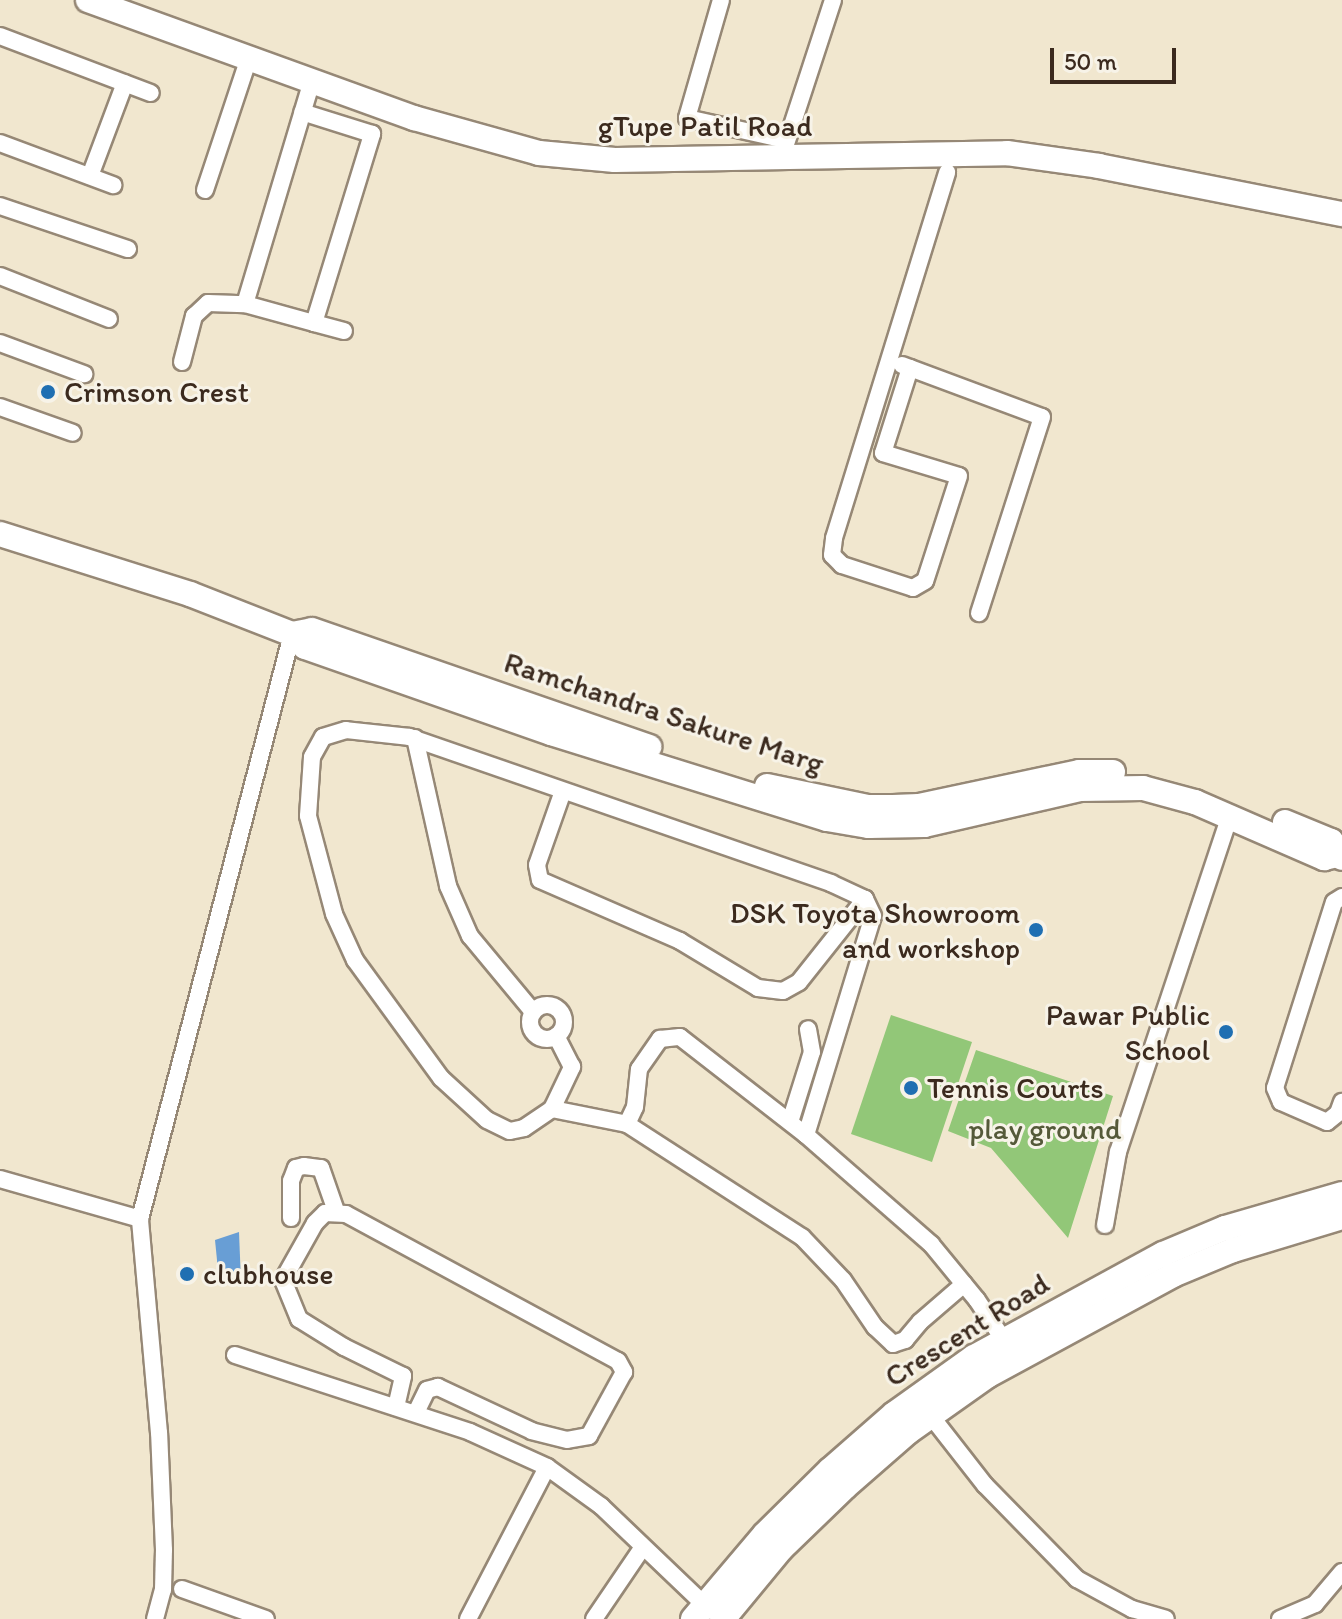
<!DOCTYPE html>
<style>
body{margin:0}
#map{position:relative;width:1342px;height:1619px;overflow:hidden;background:#f1e7cf;font-family:Itim,sans-serif}
div>[style]{position:absolute}
[style*='--x']{left:calc(var(--x)*1px);top:calc(var(--y)*1px);width:calc(var(--w)*1px);rotate:calc(var(--a)*1deg)}
.green>*{inset:0;background:#92c778}
.water>*{inset:0;background:#689ed5}
.roads{filter:drop-shadow(2px 0 #968876) drop-shadow(-2px 0 #968876) drop-shadow(0 2px #968876) drop-shadow(0 -2px #968876)}
.street>*{height:16px;margin:-8px;padding:0 8px;transform-origin:8px;border-radius:8px;background:#fff}
.street>.ring{margin:-8px;padding:0;box-sizing:content-box;background:none;border:16px solid #fff;border-radius:50%}
.secondary>*{height:24px;margin:-12px;padding:0 12px;transform-origin:12px;border-radius:12px;background:#fff}
.dots>*{width:22px;height:22px;translate:-50% -50%;box-sizing:border-box;border:4px solid #f7f3e8;border-radius:50%}
span{translate:-50% -50%;white-space:nowrap;text-align:center;line-height:1.15;-webkit-text-stroke:6px #f7f3e8;paint-order:stroke}
.street-label{font-size:30px;color:#3b2a1e}
.poi-label{font-size:30px;color:#3b2a1e}
.left{translate:0 -50%;text-align:left}
.right{translate:-100% -50%;text-align:right}
.park-label{font-size:30px;color:#555939}
.scale{position:absolute;left:1050px;top:48px;width:126px;height:36px;box-sizing:border-box;border:4px solid #3b2a1e;border-top:0;padding-left:10px;font-size:24px;line-height:28px;white-space:nowrap;color:#3b2a1e;-webkit-text-stroke:6px #f7f3e8;paint-order:stroke}
</style>
<div id="map">
<div class="green">
<div style="clip-path:polygon(891px 1015px,972px 1042px,932px 1162px,851px 1134px)"></div>
<div style="clip-path:polygon(976px 1050px,1113px 1096px,1068px 1238px,991px 1148px,948px 1131px)"></div>
</div>
<div class="water">
<div style="clip-path:polygon(239px 1232px,241px 1282px,226px 1285px,219px 1280px,215px 1240px)"></div>
</div>
<div class="roads">
<div class="street">
<div style="--x:721;--y:0;--w:123;--a:106.1"></div>
<div style="--x:687;--y:118;--w:101;--a:12.5"></div>
<div style="--x:0;--y:36;--w:161;--a:20.7"></div>
<div style="--x:0;--y:143;--w:121;--a:20.4"></div>
<div style="--x:784;--y:150;--w:158;--a:-71.9"></div>
<div style="--x:90;--y:176;--w:99;--a:-69.4"></div>
<div style="--x:205;--y:190;--w:139;--a:-71.6"></div>
<div style="--x:0;--y:206;--w:135;--a:18.6"></div>
<div style="--x:0;--y:276;--w:117;--a:21.5"></div>
<div style="--x:245;--y:304;--w:233;--a:-73.3"></div>
<div style="--x:314;--y:323;--w:31;--a:15"></div>
<div style="--x:0;--y:343;--w:90;--a:20.3"></div>
<div style="--x:182;--y:362;--w:48;--a:-75.4"></div>
<div style="--x:194;--y:316;--w:19;--a:-43"></div>
<div style="--x:208;--y:303;--w:37;--a:2"></div>
<div style="--x:245;--y:304;--w:72;--a:15.4"></div>
<div style="--x:314;--y:323;--w:198;--a:-72.9"></div>
<div style="--x:372;--y:134;--w:73;--a:-162.6"></div>
<div style="--x:902;--y:365;--w:149;--a:20.4"></div>
<div style="--x:1042;--y:417;--w:206;--a:107.8"></div>
<div style="--x:910;--y:368;--w:89;--a:107.6"></div>
<div style="--x:883;--y:453;--w:79;--a:16.8"></div>
<div style="--x:959;--y:476;--w:110;--a:107.9"></div>
<div style="--x:925;--y:581;--w:14;--a:150"></div>
<div style="--x:913;--y:588;--w:75;--a:-162.1"></div>
<div style="--x:842;--y:565;--w:14;--a:-135"></div>
<div style="--x:832;--y:555;--w:17;--a:-83"></div>
<div style="--x:834;--y:538;--w:383;--a:-72.8"></div>
<div style="--x:0;--y:407;--w:77;--a:19.6"></div>
<div style="--x:415;--y:738;--w:152;--a:77.4"></div>
<div style="--x:448;--y:886;--w:55;--a:66.3"></div>
<div style="--x:470;--y:936;--w:99;--a:50.3"></div>
<div style="--x:563;--y:791;--w:78;--a:109.4"></div>
<div style="--x:537;--y:865;--w:15;--a:79"></div>
<div style="--x:540;--y:880;--w:153;--a:23.5"></div>
<div style="--x:680;--y:941;--w:91;--a:31.1"></div>
<div style="--x:758;--y:988;--w:25;--a:7"></div>
<div style="--x:783;--y:991;--w:18;--a:-29"></div>
<div style="--x:799;--y:982;--w:106;--a:-51.5"></div>
<div style="--x:1342;--y:897;--w:9;--a:148"></div>
<div style="--x:1334;--y:902;--w:195;--a:107.6"></div>
<div style="--x:1275;--y:1088;--w:15;--a:67"></div>
<div style="--x:1281;--y:1102;--w:50;--a:23.5"></div>
<div style="--x:1327;--y:1122;--w:14;--a:-39"></div>
<div style="--x:1338;--y:1113;--w:12;--a:-70"></div>
<div class="ring" style="left:530px;top:1005px;width:18px;height:18px"></div>
<div style="--x:552;--y:1109;--w:47;--a:-64.5"></div>
<div style="--x:572;--y:1067;--w:35;--a:-117"></div>
<div style="--x:790;--y:1122;--w:73;--a:-72.6"></div>
<div style="--x:812;--y:1052;--w:23;--a:-100"></div>
<div style="--x:627;--y:1124;--w:19;--a:-65"></div>
<div style="--x:635;--y:1107;--w:38;--a:-84"></div>
<div style="--x:639;--y:1069;--w:37;--a:-55"></div>
<div style="--x:660;--y:1039;--w:20;--a:-6"></div>
<div style="--x:680;--y:1037;--w:160;--a:37.9"></div>
<div style="--x:806;--y:1135;--w:166;--a:41.1"></div>
<div style="--x:931;--y:1244;--w:72;--a:50.6"></div>
<div style="--x:977;--y:1300;--w:58;--a:56.3"></div>
<div style="--x:806;--y:1135;--w:229;--a:-73"></div>
<div style="--x:873;--y:916;--w:19;--a:-115"></div>
<div style="--x:865;--y:899;--w:38;--a:-155"></div>
<div style="--x:831;--y:883;--w:446;--a:-160.9"></div>
<div style="--x:410;--y:737;--w:64;--a:-173.8"></div>
<div style="--x:346;--y:730;--w:24;--a:163"></div>
<div style="--x:323;--y:737;--w:23;--a:119"></div>
<div style="--x:312;--y:757;--w:59;--a:93.9"></div>
<div style="--x:308;--y:816;--w:101;--a:75.1"></div>
<div style="--x:334;--y:914;--w:51;--a:65.5"></div>
<div style="--x:355;--y:960;--w:146;--a:53.9"></div>
<div style="--x:441;--y:1078;--w:62;--a:42.4"></div>
<div style="--x:487;--y:1120;--w:25;--a:26"></div>
<div style="--x:510;--y:1131;--w:14;--a:-12"></div>
<div style="--x:524;--y:1128;--w:34;--a:-34"></div>
<div style="--x:552;--y:1109;--w:76;--a:11.3"></div>
<div style="--x:627;--y:1124;--w:208;--a:32.9"></div>
<div style="--x:802;--y:1237;--w:59;--a:46.4"></div>
<div style="--x:843;--y:1280;--w:57;--a:55.8"></div>
<div style="--x:875;--y:1327;--w:25;--a:43"></div>
<div style="--x:893;--y:1344;--w:13;--a:-18"></div>
<div style="--x:905;--y:1340;--w:23;--a:-50"></div>
<div style="--x:920;--y:1322;--w:58;--a:-40.8"></div>
<div style="--x:0;--y:1179;--w:146;--a:15.9"></div>
<div style="--x:291;--y:1218;--w:37;--a:-90"></div>
<div style="--x:291;--y:1181;--w:14;--a:-69"></div>
<div style="--x:296;--y:1168;--w:8;--a:-14"></div>
<div style="--x:304;--y:1166;--w:17;--a:7"></div>
<div style="--x:321;--y:1168;--w:46;--a:70.8"></div>
<div style="--x:1105;--y:1225;--w:74;--a:-79.9"></div>
<div style="--x:1118;--y:1152;--w:354;--a:-71.6"></div>
<div style="--x:235;--y:1355;--w:247;--a:18.1"></div>
<div style="--x:470;--y:1432;--w:85;--a:24.4"></div>
<div style="--x:547;--y:1467;--w:67;--a:35.8"></div>
<div style="--x:601;--y:1506;--w:152;--a:43.7"></div>
<div style="--x:396;--y:1407;--w:32;--a:-77"></div>
<div style="--x:403;--y:1376;--w:66;--a:-153.8"></div>
<div style="--x:344;--y:1347;--w:53;--a:-148.1"></div>
<div style="--x:299;--y:1319;--w:42;--a:-112.3"></div>
<div style="--x:283;--y:1280;--w:65;--a:-60.7"></div>
<div style="--x:315;--y:1223;--w:14;--a:-45"></div>
<div style="--x:325;--y:1213;--w:21;--a:3"></div>
<div style="--x:346;--y:1214;--w:309;--a:28.4"></div>
<div style="--x:618;--y:1361;--w:13;--a:61"></div>
<div style="--x:624;--y:1372;--w:73;--a:118.7"></div>
<div style="--x:589;--y:1436;--w:22;--a:170"></div>
<div style="--x:567;--y:1440;--w:36;--a:-166"></div>
<div style="--x:532;--y:1431;--w:104;--a:-154.9"></div>
<div style="--x:438;--y:1387;--w:11;--a:165"></div>
<div style="--x:427;--y:1390;--w:25;--a:116"></div>
<div style="--x:931;--y:1416;--w:88;--a:52"></div>
<div style="--x:985;--y:1485;--w:132;--a:45.6"></div>
<div style="--x:1077;--y:1579;--w:63;--a:28.6"></div>
<div style="--x:1132;--y:1609;--w:35;--a:16"></div>
<div style="--x:182;--y:1589;--w:89;--a:19.7"></div>
<div style="--x:155;--y:1619;--w:30;--a:-75"></div>
<div style="--x:163;--y:1590;--w:40;--a:-88.6"></div>
<div style="--x:164;--y:1550;--w:117;--a:-92.4"></div>
<div style="--x:159;--y:1433;--w:215;--a:-95.1"></div>
<div style="--x:140;--y:1219;--w:604;--a:-75.43"></div>
<div style="--x:468;--y:1619;--w:171;--a:-62.5"></div>
<div style="--x:594;--y:1619;--w:87;--a:-55.8"></div>
<div style="--x:1280;--y:1619;--w:38;--a:-23"></div>
<div style="--x:1315;--y:1604;--w:42;--a:-49.8"></div>
</div>
<div class="secondary">
<div style="--x:88;--y:0;--w:347;--a:19.9"></div>
<div style="--x:414;--y:118;--w:130;--a:15.6"></div>
<div style="--x:539;--y:153;--w:76;--a:5.3"></div>
<div style="--x:615;--y:160;--w:392;--a:-1"></div>
<div style="--x:1007;--y:153;--w:93;--a:8"></div>
<div style="--x:1099;--y:166;--w:248;--a:11.2"></div>
<div style="--x:0;--y:534;--w:199;--a:17.5"></div>
<div style="--x:190;--y:594;--w:110;--a:21.4"></div>
<div style="--x:292;--y:634;--w:18;--a:45"></div>
<div style="--x:305;--y:647;--w:261;--a:19.3"></div>
<div style="--x:551;--y:733;--w:289;--a:17.3"></div>
<div style="--x:827;--y:819;--w:43;--a:9.5"></div>
<div style="--x:869;--y:826;--w:55;--a:-1"></div>
<div style="--x:924;--y:825;--w:160;--a:-13"></div>
<div style="--x:1080;--y:789;--w:63;--a:-0.9"></div>
<div style="--x:1143;--y:788;--w:54;--a:15.1"></div>
<div style="--x:1195;--y:802;--w:141;--a:23.5"></div>
<div style="--x:1324;--y:858;--w:13;--a:-13"></div>
<div style="--x:292;--y:634;--w:20;--a:-11"></div>
<div style="--x:312;--y:630;--w:357;--a:19.1"></div>
<div style="--x:767;--y:786;--w:103;--a:11.7"></div>
<div style="--x:868;--y:807;--w:25;--a:0"></div>
<div style="--x:893;--y:807;--w:26;--a:-2"></div>
<div style="--x:919;--y:806;--w:164;--a:-12"></div>
<div style="--x:1079;--y:772;--w:34;--a:0"></div>
<div style="--x:1285;--y:822;--w:50;--a:22.4"></div>
<div style="--x:1331;--y:841;--w:20;--a:57"></div>
<div style="--x:693;--y:1619;--w:111;--a:-49.7"></div>
<div style="--x:765;--y:1534;--w:91;--a:-44.6"></div>
<div style="--x:830;--y:1470;--w:85;--a:-41.2"></div>
<div style="--x:894;--y:1414;--w:98;--a:-35.5"></div>
<div style="--x:974;--y:1357;--w:215;--a:-28.6"></div>
<div style="--x:1163;--y:1254;--w:67;--a:-22.8"></div>
<div style="--x:1225;--y:1228;--w:122;--a:-16.2"></div>
<div style="--x:723;--y:1619;--w:91;--a:-50.4"></div>
<div style="--x:781;--y:1549;--w:89;--a:-44.1"></div>
<div style="--x:845;--y:1487;--w:84;--a:-41.1"></div>
<div style="--x:908;--y:1432;--w:97;--a:-35.3"></div>
<div style="--x:987;--y:1376;--w:212;--a:-28.5"></div>
<div style="--x:1173;--y:1275;--w:65;--a:-22.6"></div>
<div style="--x:1233;--y:1250;--w:114;--a:-16.8"></div>
</div>
</div>
<div class="dots">
<div style="left:48px;top:392px;background:#1f6fb2"></div>
<div style="left:1036px;top:930px;background:#1f6fb2"></div>
<div style="left:1226px;top:1032px;background:#1f6fb2"></div>
<div style="left:911px;top:1088px;background:#1f6fb2"></div>
<div style="left:187px;top:1274px;background:#1f6fb2"></div>
</div>
<div class="street-label">
<span style="left:705px;top:126px">gTupe Patil Road</span>
<span style="left:664px;top:713px;rotate:18deg">Ramchandra Sakure Marg</span>
<span style="left:967px;top:1330px;rotate:-32deg">Crescent Road</span>
</div>
<div class="poi-label">
<span class="left" style="left:64px;top:392px">Crimson Crest</span>
<span class="right" style="left:1020px;top:930px">DSK Toyota Showroom<br>and workshop</span>
<span class="right" style="left:1210px;top:1032px">Pawar Public<br>School</span>
<span class="left" style="left:927px;top:1088px">Tennis Courts</span>
<span class="left" style="left:203px;top:1274px">clubhouse</span>
</div>
<div class="park-label">
<span style="left:1045px;top:1129px">play ground</span>
</div>
<div class="scale">50 m</div>
</div>
